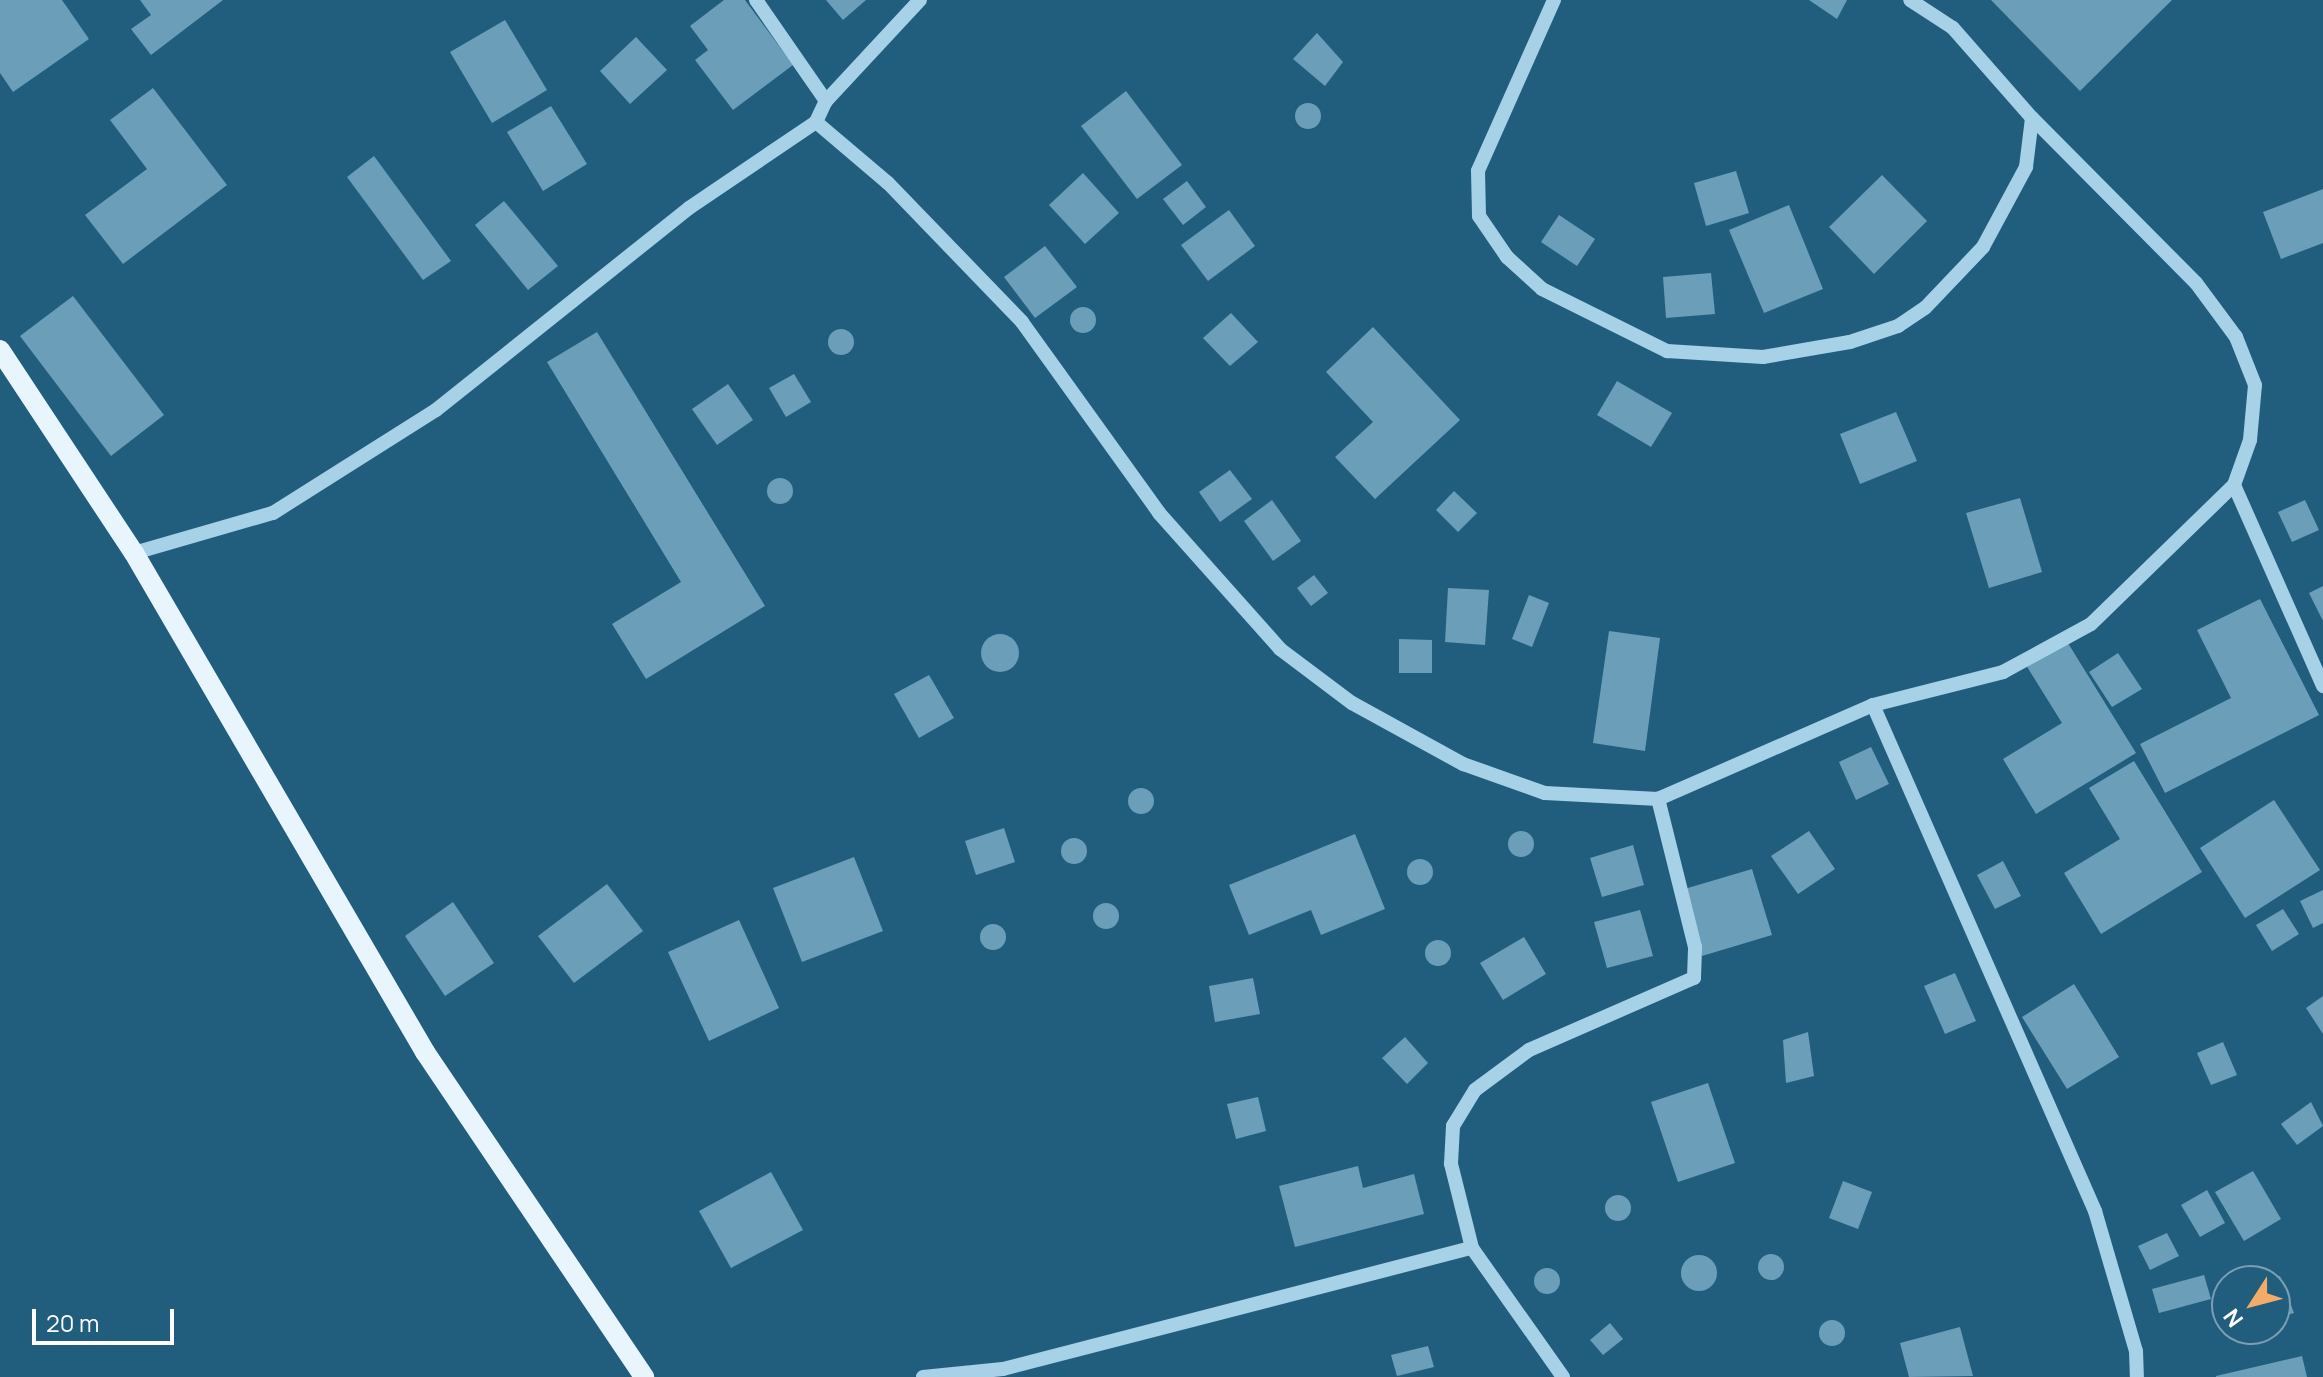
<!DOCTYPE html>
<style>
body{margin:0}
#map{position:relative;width:2323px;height:1377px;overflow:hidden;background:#215e7e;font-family:Manrope,sans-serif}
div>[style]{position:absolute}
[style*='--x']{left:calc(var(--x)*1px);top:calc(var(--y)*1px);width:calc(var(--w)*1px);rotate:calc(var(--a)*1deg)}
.building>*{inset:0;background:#6b9eb8}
.round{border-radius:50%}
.minor>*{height:14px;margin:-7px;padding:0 7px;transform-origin:7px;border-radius:7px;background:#a6d1e7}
.major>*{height:20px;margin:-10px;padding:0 10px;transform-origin:10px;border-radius:10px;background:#e8f5fd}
span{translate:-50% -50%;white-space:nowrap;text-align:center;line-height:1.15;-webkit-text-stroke:8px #215e7e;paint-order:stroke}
.north{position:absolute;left:2211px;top:1265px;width:80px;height:80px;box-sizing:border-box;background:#215e7e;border:2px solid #7a9eb2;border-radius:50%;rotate:234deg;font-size:22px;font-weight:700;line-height:32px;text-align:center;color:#fff}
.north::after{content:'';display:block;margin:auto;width:28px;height:36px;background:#f3ac68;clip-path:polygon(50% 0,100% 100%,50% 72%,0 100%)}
.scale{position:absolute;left:32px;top:1309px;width:142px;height:36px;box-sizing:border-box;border:4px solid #fff;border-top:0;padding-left:10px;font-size:24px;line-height:28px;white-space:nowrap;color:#fff;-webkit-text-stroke:6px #215e7e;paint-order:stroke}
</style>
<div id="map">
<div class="building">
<div style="clip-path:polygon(0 0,62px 0,89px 39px,13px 92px,0 73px)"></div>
<div style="clip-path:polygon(140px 0,223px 0,151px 55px,131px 29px,151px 15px)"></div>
<div style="clip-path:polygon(724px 0,745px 0,793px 65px,733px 110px,695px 60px,708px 50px,690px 26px)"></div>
<div style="clip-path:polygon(826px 0,866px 0,843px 20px)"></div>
<div style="clip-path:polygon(1809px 0,1847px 0,1837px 19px)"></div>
<div style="clip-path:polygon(1991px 0,2172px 0,2080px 91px)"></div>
<div style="clip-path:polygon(505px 20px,547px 90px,492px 123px,450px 52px)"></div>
<div style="clip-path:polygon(1317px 33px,1343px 62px,1325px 86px,1293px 59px)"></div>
<div style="clip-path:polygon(636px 37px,667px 70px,630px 104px,600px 71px)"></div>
<div style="clip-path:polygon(153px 88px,227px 185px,123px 264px,85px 215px,147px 169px,110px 120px)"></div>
<div style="clip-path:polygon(1126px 91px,1182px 165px,1137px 199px,1081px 126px)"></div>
<div class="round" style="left:1295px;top:103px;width:26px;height:26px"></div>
<div style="clip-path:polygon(551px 106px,587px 164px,543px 191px,507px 132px)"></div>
<div style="clip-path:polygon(374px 156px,451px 261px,423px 280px,347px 177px)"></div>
<div style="clip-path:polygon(1736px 171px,1749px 213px,1706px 226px,1694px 183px)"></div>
<div style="clip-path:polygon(1083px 173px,1119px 213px,1085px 244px,1049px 205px)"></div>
<div style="clip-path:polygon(1882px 175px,1927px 221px,1874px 274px,1829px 227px)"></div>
<div style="clip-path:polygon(1187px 181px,1206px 207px,1183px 225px,1163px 199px)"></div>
<div style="clip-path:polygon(2323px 189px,2323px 243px,2281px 259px,2263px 212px)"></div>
<div style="clip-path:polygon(504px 201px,558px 266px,528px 290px,475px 225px)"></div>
<div style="clip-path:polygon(1789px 205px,1823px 289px,1764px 313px,1729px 230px)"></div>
<div style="clip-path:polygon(1229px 210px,1255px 246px,1208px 281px,1181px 245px)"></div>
<div style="clip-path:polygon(1559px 215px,1595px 239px,1577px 266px,1541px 242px)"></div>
<div style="clip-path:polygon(1045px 246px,1077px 287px,1035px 318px,1004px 277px)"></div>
<div style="clip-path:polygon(1711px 273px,1715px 314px,1666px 318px,1663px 277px)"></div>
<div style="clip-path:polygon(73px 296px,164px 415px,111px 456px,20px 336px)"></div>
<div class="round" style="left:1070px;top:307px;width:26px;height:26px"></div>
<div style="clip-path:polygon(1231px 313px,1258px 342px,1230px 366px,1203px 338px)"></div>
<div style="clip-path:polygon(1373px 327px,1460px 420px,1375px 499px,1335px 457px,1373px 422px,1326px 372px)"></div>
<div class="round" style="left:828px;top:329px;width:26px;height:26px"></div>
<div style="clip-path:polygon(597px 332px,765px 606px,646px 679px,612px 624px,681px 582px,547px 362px)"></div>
<div style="clip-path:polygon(794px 374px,811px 402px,786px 417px,769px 388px)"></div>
<div style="clip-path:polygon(1617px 381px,1672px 413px,1651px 447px,1597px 415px)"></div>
<div style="clip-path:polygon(728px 384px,753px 420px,717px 445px,692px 409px)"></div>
<div style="clip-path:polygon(1896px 412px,1917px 461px,1860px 484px,1840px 434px)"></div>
<div style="clip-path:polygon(1230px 470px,1252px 499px,1220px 522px,1199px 492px)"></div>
<div class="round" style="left:767px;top:478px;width:26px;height:26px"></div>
<div style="clip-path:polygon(1454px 491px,1477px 513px,1458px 532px,1436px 510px)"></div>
<div style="clip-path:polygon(2020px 498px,2042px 572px,1989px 588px,1966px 513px)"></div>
<div style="clip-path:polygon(1272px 500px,1301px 541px,1273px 561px,1244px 521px)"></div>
<div style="clip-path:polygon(2305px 500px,2319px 530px,2292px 542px,2278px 512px)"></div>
<div style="clip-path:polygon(1314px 575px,1328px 593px,1311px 606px,1297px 588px)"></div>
<div style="clip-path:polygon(2323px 586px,2323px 621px,2309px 593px)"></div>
<div style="clip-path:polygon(1448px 588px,1489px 590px,1485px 645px,1445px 642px)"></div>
<div style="clip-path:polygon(1529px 595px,1549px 603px,1532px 647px,1512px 639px)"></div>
<div style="clip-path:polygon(2260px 599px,2319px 715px,2165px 793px,2140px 744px,2231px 698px,2197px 630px)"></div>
<div style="clip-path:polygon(1609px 631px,1660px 638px,1645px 751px,1593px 743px)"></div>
<div class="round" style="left:981px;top:634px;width:38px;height:38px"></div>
<div style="clip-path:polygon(1399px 639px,1432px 640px,1432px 673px,1399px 673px)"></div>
<div style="clip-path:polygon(2066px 640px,2136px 753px,2036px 814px,2003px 759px,2062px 723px,2026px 665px)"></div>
<div style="clip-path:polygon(2118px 653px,2142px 689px,2112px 707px,2089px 672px)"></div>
<div style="clip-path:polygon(929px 675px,954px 718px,919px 738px,894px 694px)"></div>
<div style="clip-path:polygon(1871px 747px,1889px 784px,1856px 800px,1839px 762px)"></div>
<div style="clip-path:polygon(2134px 761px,2202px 872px,2101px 934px,2064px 873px,2120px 839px,2089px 788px)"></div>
<div class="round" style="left:1128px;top:788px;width:26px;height:26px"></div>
<div style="clip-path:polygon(2274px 800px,2320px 870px,2245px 918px,2200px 848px)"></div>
<div style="clip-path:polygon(1004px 828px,1015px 862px,976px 875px,965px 841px)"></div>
<div class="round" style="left:1508px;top:831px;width:26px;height:26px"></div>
<div style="clip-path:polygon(1809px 831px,1835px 869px,1798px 894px,1771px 856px)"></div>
<div style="clip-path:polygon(1355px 834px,1385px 909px,1321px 935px,1311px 910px,1249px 935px,1229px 885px)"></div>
<div class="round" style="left:1061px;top:838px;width:26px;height:26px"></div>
<div style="clip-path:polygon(1633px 845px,1644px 885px,1602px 897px,1590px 858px)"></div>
<div style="clip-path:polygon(854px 857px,883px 931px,802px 962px,773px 888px)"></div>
<div class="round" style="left:1407px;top:859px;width:26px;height:26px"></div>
<div style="clip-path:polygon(2003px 861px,2021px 896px,1995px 909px,1977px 875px)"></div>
<div style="clip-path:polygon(1752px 869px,1772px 935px,1702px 956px,1681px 890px)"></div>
<div style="clip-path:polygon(607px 884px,643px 931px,574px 983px,538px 936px)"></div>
<div style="clip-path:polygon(2323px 890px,2323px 923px,2313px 928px,2300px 901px)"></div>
<div style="clip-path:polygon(453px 902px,494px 963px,445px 996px,405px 936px)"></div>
<div class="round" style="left:1093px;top:903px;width:26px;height:26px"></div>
<div style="clip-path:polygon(2283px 909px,2299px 934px,2272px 951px,2256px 925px)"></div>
<div style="clip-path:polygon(1640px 910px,1653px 956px,1607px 968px,1594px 922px)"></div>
<div style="clip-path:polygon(739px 920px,779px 1008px,709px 1041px,668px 952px)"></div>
<div class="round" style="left:980px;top:924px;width:26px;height:26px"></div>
<div style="clip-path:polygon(1524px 937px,1546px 974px,1503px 1000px,1480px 963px)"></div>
<div class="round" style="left:1425px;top:940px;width:26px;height:26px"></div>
<div style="clip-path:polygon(1955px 973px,1976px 1021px,1945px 1034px,1924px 986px)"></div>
<div style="clip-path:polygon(1253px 978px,1260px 1014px,1215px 1022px,1209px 986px)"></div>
<div style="clip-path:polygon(2074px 984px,2119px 1057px,2067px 1089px,2022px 1017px)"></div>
<div style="clip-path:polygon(2323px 996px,2323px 1034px,2306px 1008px)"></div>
<div style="clip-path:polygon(1808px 1032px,1814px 1076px,1786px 1083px,1783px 1040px)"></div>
<div style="clip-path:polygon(1405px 1037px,1428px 1063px,1407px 1084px,1382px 1058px)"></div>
<div style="clip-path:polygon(2223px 1042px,2237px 1075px,2211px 1085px,2197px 1053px)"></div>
<div style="clip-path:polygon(1708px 1083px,1735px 1163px,1678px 1182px,1651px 1102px)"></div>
<div style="clip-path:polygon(1258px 1097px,1266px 1131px,1236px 1139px,1227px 1104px)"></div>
<div style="clip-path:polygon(2311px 1102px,2323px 1126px,2297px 1145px,2281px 1124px)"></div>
<div style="clip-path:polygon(1358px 1166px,1363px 1188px,1414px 1174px,1424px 1214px,1295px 1247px,1279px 1186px)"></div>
<div style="clip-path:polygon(2253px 1171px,2281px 1219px,2244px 1241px,2215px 1192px)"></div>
<div style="clip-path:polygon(771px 1172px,803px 1230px,731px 1268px,699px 1211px)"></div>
<div style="clip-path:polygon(1843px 1181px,1872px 1192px,1858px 1229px,1829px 1218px)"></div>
<div style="clip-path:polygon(2207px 1190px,2225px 1223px,2200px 1237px,2181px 1205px)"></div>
<div class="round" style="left:1605px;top:1195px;width:26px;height:26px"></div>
<div style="clip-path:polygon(2167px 1233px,2179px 1256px,2150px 1270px,2138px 1246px)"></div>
<div class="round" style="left:1758px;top:1254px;width:26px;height:26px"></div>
<div class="round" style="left:1681px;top:1255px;width:36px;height:36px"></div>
<div class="round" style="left:1534px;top:1268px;width:26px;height:26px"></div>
<div style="clip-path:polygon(2204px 1275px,2211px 1299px,2159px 1313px,2152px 1289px)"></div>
<div style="clip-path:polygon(2280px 1276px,2294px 1313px,2277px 1318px,2275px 1281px,2267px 1281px)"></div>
<div class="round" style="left:1819px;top:1320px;width:26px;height:26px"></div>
<div style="clip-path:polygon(1610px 1323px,1623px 1339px,1603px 1355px,1590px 1340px)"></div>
<div style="clip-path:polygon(1960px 1327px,1973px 1376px,1909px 1377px,1900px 1343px)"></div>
<div style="clip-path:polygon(1428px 1346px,1434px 1367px,1397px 1376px,1391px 1355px)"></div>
<div style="clip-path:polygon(2302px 1356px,2307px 1377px,2216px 1377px,2216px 1376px)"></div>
</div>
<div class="minor">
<div style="--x:756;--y:0;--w:123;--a:55.3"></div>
<div style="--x:1554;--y:0;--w:187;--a:114"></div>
<div style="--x:1478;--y:171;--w:45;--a:88.7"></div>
<div style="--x:1479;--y:216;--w:50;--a:55.7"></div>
<div style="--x:1507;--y:257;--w:47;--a:42.4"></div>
<div style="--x:1542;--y:289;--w:140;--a:26.4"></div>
<div style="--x:1667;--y:351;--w:96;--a:3.6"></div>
<div style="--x:1763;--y:357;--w:88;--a:-9.8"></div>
<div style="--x:1850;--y:342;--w:51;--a:-18.4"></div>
<div style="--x:1898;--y:326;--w:32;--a:-34"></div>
<div style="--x:1925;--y:308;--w:84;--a:-46.4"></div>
<div style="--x:1983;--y:247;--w:91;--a:-61.7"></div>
<div style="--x:2026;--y:167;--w:49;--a:-83"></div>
<div style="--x:816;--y:122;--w:94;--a:40.3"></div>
<div style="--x:888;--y:183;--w:193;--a:46"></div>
<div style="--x:1022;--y:322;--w:235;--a:54.3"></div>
<div style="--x:1159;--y:513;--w:182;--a:48.3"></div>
<div style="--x:1280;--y:649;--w:90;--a:36.9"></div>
<div style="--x:1352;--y:703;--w:127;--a:28.8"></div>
<div style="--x:1463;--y:764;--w:87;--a:19.5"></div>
<div style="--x:1545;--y:793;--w:113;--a:3"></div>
<div style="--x:1658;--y:799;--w:235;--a:-23.6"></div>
<div style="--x:1873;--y:705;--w:134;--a:-14.2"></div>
<div style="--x:2003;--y:672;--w:100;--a:-28.6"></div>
<div style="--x:2091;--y:624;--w:199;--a:-44.2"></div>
<div style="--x:2234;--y:485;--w:48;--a:-70.4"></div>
<div style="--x:2250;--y:440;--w:55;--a:-84.8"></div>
<div style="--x:2255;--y:385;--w:52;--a:-111.6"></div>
<div style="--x:2236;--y:337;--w:67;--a:-126.5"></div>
<div style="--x:2196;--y:283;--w:233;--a:-134.8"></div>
<div style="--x:2032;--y:118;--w:120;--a:-131.3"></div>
<div style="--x:1953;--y:28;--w:51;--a:-146.9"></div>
<div style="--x:2234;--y:485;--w:220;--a:66.1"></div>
<div style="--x:134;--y:553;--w:145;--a:-16.1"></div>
<div style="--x:273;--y:513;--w:193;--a:-32.3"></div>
<div style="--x:436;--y:410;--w:324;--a:-38.6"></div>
<div style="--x:689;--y:208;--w:153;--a:-34.1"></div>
<div style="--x:816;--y:122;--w:23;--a:-65"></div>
<div style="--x:826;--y:101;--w:138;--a:-47.1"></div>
<div style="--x:1873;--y:705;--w:553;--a:66.31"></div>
<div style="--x:2095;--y:1211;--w:146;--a:73.7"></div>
<div style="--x:2136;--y:1351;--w:26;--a:88"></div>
<div style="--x:1472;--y:1248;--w:87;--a:-104"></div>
<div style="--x:1451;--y:1164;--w:38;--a:-87"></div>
<div style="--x:1453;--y:1126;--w:42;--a:-58.6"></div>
<div style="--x:1475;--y:1090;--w:67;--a:-36.5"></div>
<div style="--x:1529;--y:1050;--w:180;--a:-23.6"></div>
<div style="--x:1694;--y:978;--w:31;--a:-88"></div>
<div style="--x:1695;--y:947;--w:153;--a:-104"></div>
<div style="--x:923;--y:1377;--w:80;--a:-5.7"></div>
<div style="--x:1003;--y:1369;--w:484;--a:-14.5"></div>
<div style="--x:1472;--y:1248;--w:158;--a:54.8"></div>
</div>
<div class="major">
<div style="--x:0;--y:350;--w:243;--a:56.6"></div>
<div style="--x:134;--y:553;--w:578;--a:59.75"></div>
<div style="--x:425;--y:1052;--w:392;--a:56"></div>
</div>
<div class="north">N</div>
<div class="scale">20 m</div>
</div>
